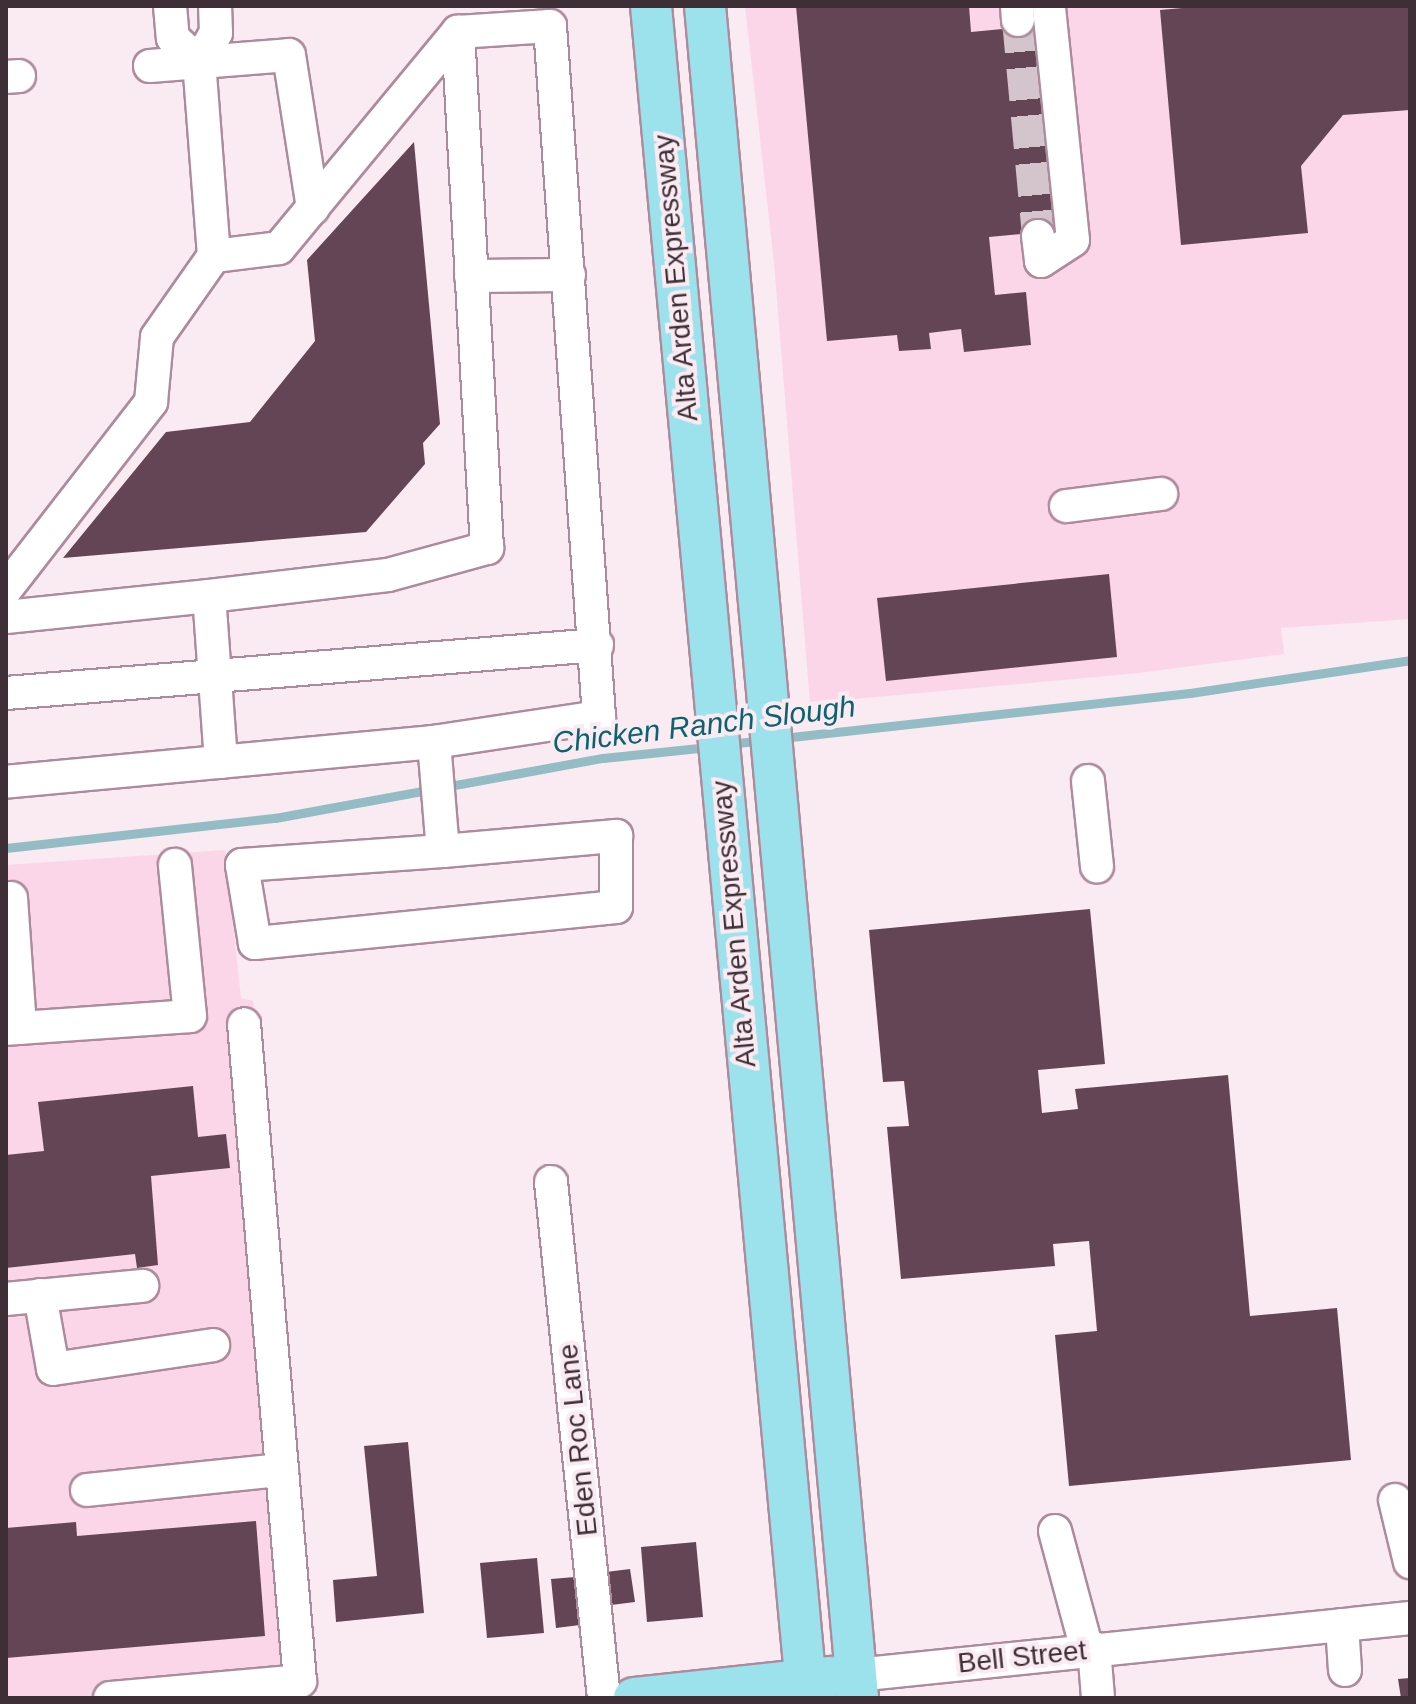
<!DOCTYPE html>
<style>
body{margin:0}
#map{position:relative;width:1416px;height:1704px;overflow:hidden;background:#faeaf2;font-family:Arial,sans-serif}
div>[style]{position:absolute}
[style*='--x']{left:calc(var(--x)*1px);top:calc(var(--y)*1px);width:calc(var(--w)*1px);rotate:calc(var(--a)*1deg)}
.built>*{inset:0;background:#fbd6e8}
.stream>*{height:9px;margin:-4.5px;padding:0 4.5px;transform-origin:4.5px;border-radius:4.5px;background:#93bcc4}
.building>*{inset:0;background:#644555}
.minor-tunnel>*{height:32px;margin-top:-16px;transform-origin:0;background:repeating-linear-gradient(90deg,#d4c5cc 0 32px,transparent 0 48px)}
.roads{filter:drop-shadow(2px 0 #ad8b9c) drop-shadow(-2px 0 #ad8b9c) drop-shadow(0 2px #ad8b9c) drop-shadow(0 -2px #ad8b9c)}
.minor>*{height:32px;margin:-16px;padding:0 16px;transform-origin:16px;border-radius:16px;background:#fff}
.major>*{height:40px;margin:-20px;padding:0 20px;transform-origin:20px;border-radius:20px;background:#9ce2ec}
span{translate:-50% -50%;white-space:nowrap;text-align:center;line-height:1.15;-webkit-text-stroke:8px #faeaf2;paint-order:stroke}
.street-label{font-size:28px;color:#3e2f36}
.water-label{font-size:30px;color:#0c626e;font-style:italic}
.frame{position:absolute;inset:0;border:8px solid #3e2f36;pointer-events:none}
</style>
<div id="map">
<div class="built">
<div style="clip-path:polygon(745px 6px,1410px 6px,1410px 619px,1281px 628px,1284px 654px,1138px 673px,810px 703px,774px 263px)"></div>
<div style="clip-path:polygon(225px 850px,241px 998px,253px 1001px,317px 1692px,261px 1698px,6px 1698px,6px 865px)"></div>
</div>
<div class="stream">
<div style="--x:782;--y:738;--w:410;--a:-6.3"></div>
<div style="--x:1190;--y:693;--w:222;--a:-8.5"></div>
<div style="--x:727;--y:744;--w:37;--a:-6"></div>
<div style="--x:6;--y:848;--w:271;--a:-6.4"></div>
<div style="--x:275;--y:818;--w:333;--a:-10.4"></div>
<div style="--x:603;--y:758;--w:106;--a:-6"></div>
</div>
<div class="building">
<div style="clip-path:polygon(796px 6px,969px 6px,971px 32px,1044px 25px,1063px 230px,989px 237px,995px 295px,1026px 292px,1031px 345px,964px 352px,961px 329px,929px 333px,931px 349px,899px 351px,897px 335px,827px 341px)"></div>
<div style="clip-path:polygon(1205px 6px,1410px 6px,1410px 110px,1343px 115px,1301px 166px,1308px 233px,1181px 245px,1160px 10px)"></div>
<div style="clip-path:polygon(414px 142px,440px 424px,423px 443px,425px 464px,366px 532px,63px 558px,166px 432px,250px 422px,315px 341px,307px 260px)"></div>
<div style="clip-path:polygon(1109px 574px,1117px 657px,886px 681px,877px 598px)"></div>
<div style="clip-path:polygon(1090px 909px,1105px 1064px,1038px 1070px,1042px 1113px,1078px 1109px,1075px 1089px,1228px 1075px,1250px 1316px,1337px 1308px,1351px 1460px,1069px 1486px,1055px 1335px,1097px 1331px,1089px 1241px,1053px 1244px,1055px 1266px,901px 1279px,887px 1127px,909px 1126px,904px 1081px,883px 1082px,869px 930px)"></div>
<div style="clip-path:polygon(193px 1086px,198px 1137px,226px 1134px,230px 1168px,151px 1176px,158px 1265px,137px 1268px,135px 1254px,6px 1268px,6px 1155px,44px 1151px,38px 1102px)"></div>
<div style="clip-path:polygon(408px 1442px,424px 1613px,336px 1622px,333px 1580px,377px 1576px,364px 1446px)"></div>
<div style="clip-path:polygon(256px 1521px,265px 1636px,6px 1658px,6px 1528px,76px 1522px,77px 1536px)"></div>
<div style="clip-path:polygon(696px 1542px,703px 1617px,647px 1622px,641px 1547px)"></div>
<div style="clip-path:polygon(537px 1558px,544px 1633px,487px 1638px,480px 1563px)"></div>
<div style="clip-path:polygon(630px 1569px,635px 1602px,611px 1605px,606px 1572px)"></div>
<div style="clip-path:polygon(575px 1577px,580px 1625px,556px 1628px,551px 1579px)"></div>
<div style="clip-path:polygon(1410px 1678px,1410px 1698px,1401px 1698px,1398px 1679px)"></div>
</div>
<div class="minor-tunnel">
<div style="--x:1018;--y:20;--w:217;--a:84.7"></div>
</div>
<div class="roads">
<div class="minor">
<div style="--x:170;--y:6;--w:32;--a:85"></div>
<div style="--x:173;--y:38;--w:35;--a:43"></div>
<div style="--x:1017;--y:6;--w:14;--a:86"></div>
<div style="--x:150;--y:66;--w:139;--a:-4.5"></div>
<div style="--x:289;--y:55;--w:155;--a:81.1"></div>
<div style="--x:6;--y:77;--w:13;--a:-4"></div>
<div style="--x:1038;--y:236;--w:25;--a:83"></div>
<div style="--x:1041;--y:261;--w:38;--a:-33"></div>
<div style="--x:1073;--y:240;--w:235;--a:-95.9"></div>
<div style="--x:214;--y:256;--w:195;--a:-94.4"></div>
<div style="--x:199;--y:62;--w:34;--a:-60"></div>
<div style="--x:216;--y:33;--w:27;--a:-92"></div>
<div style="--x:471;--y:276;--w:98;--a:-0.6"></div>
<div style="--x:1066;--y:506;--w:96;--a:-7.2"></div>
<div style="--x:6;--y:589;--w:237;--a:-52.2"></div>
<div style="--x:151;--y:402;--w:65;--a:-84.7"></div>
<div style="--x:157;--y:337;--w:99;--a:-54.9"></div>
<div style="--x:214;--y:256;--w:65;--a:-7"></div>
<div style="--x:279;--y:248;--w:281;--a:-50.4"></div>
<div style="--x:458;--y:32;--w:92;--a:-3.7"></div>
<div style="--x:550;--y:26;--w:693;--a:85.94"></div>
<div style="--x:599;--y:717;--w:167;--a:171.4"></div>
<div style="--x:434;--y:742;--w:430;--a:174.7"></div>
<div style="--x:6;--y:617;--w:204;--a:-5.9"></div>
<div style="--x:6;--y:693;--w:593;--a:-4.64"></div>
<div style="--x:434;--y:742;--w:109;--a:85.3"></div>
<div style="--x:443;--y:851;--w:174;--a:-5"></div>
<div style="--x:616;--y:836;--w:71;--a:90"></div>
<div style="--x:616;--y:907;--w:363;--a:174.3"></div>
<div style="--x:255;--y:943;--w:79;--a:-99.5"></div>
<div style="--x:242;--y:865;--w:201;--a:-4"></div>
<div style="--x:221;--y:762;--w:166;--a:-94.1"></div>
<div style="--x:209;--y:596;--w:180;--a:-6.7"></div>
<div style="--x:388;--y:575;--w:103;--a:-15.3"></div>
<div style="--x:487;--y:548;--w:517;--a:-93.22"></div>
<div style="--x:1088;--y:781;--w:86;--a:84"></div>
<div style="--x:11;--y:898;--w:130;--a:86"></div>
<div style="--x:6;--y:1029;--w:184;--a:-4"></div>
<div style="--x:190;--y:1016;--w:152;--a:-95.7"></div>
<div style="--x:551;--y:1182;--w:519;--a:84.14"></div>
<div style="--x:40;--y:1295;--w:75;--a:80"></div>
<div style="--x:53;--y:1369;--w:162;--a:-8.5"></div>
<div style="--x:6;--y:1299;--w:137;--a:-5.5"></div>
<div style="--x:87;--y:1490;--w:196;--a:-5.9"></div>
<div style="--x:1395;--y:1500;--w:64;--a:76.4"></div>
<div style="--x:1055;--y:1531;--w:123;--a:74.9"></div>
<div style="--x:1342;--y:1625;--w:45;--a:86.2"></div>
<div style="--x:1094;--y:1648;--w:50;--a:85.4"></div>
<div style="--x:856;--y:1675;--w:557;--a:-5.87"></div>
<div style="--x:110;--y:1698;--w:191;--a:-5.1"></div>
<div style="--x:300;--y:1681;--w:659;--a:-94.87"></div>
</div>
<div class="major">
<div style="--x:651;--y:6;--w:1699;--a:84.73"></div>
<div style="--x:705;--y:6;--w:1699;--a:84.83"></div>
<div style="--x:634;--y:1698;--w:199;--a:-6.1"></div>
</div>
</div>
<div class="street-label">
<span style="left:676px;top:278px;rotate:-95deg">Alta Arden Expressway</span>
<span style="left:734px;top:924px;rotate:-95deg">Alta Arden Expressway</span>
<span style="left:578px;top:1440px;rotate:-96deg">Eden Roc Lane</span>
<span style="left:1022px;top:1657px;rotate:-6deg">Bell Street</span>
</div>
<div class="water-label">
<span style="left:704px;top:725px;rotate:-7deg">Chicken Ranch Slough</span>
</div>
<div class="frame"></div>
</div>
